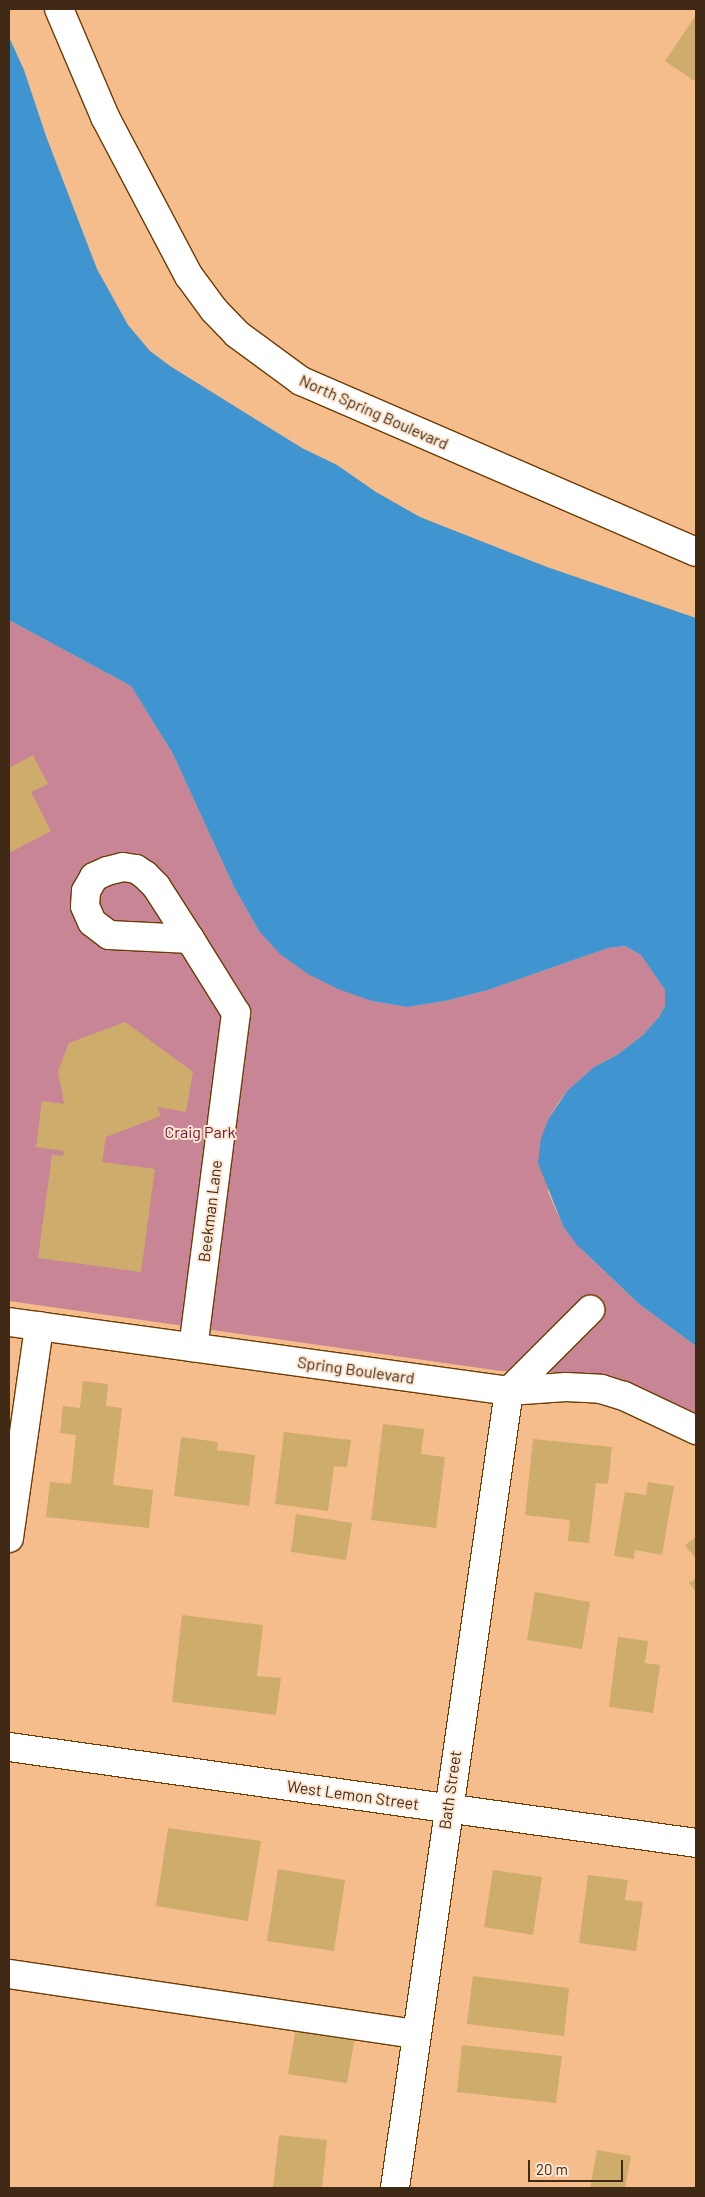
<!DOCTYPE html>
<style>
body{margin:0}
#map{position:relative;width:705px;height:2197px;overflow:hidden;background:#f5bd8c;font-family:Barlow,sans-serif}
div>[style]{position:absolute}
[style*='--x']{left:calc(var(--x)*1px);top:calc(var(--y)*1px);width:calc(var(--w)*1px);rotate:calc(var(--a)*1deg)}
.green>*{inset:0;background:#c78596}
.water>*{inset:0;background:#4094cf}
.building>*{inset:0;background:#ceac6c}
.roads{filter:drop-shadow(1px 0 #6c3c03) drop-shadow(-1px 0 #6c3c03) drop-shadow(0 1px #6c3c03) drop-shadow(0 -1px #6c3c03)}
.minor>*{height:28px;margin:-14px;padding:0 14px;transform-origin:14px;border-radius:14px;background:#fff}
span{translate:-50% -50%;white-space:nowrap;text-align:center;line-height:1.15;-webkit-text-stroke:4px #fde6d2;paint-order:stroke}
.street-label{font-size:16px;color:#402a16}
.park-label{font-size:16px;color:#6b1737}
.frame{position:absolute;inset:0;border:10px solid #402a16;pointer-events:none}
.scale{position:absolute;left:528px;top:2160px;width:95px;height:22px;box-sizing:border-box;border:2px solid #402a16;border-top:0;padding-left:6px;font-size:15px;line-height:18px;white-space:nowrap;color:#402a16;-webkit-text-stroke:4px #fde6d2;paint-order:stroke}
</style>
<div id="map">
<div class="green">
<div style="clip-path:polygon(9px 620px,131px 686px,173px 754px,234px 887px,259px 931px,372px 1001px,407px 1007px,445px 1001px,488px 990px,608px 948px,625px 946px,641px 955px,665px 990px,665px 1006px,659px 1017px,643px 1035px,617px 1055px,594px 1067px,567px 1091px,558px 1103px,549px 1118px,548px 1192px,563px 1226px,584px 1252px,639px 1304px,696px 1346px,696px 1413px,645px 1393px,583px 1373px,501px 1371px,9px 1301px)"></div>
</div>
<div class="water">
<div style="clip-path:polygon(9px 37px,24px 70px,46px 136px,97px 269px,128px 325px,150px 351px,170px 366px,302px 448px,337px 465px,376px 492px,420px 517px,547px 567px,696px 618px,696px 1346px,639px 1304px,577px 1245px,563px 1226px,538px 1163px,541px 1138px,549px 1118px,567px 1091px,594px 1067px,617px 1055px,643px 1035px,659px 1017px,665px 1006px,665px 990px,641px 955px,625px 946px,608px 948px,488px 990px,445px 1001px,407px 1007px,372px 1001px,338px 989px,308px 974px,280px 954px,259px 931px,234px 887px,173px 754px,131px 686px,9px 620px)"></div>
</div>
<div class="building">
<div style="clip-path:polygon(696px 15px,696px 82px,665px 61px)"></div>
<div style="clip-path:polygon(33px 755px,48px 784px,31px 792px,51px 831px,9px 853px,9px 768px)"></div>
<div style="clip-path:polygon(125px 1022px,193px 1072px,186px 1112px,157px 1107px,161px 1116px,106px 1137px,102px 1162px,155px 1169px,141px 1272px,38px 1258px,52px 1155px,63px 1156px,64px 1151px,36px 1147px,42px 1101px,64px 1104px,58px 1071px,69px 1043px)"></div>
<div style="clip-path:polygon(83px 1381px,108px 1384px,106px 1406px,122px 1408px,113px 1485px,153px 1490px,149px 1528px,46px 1517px,50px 1482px,71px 1484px,76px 1435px,60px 1433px,63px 1406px,80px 1408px)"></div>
<div style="clip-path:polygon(383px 1424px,424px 1429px,421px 1454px,445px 1457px,436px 1528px,371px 1520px)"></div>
<div style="clip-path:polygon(284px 1432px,351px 1440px,347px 1467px,334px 1466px,328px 1511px,275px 1504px)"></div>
<div style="clip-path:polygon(181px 1437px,218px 1442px,217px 1450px,255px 1455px,249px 1506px,174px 1496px)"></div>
<div style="clip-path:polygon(533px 1439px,612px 1447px,608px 1484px,596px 1483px,589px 1543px,568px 1541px,570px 1520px,525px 1515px)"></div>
<div style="clip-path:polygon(648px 1482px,674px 1486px,662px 1555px,635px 1550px,634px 1559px,614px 1556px,625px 1492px,646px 1495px)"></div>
<div style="clip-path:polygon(296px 1514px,352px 1523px,346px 1560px,291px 1552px)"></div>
<div style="clip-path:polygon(696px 1537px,696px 1559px,685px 1545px)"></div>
<div style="clip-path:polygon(696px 1578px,696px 1592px,689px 1583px)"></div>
<div style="clip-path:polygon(535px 1592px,590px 1602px,582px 1649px,527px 1640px)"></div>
<div style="clip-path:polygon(182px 1615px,263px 1625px,257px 1676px,281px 1678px,276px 1715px,172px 1702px)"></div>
<div style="clip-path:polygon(618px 1637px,648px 1641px,645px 1663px,660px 1665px,653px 1713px,609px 1707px)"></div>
<div style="clip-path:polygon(168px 1828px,261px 1841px,248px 1921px,156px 1906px)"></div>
<div style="clip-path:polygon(278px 1869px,345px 1880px,334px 1951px,267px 1941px)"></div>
<div style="clip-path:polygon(493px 1870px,542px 1877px,533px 1935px,484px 1927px)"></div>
<div style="clip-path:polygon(588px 1875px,628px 1880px,625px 1900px,643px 1902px,636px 1951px,579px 1943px)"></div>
<div style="clip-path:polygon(473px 1976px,569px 1988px,564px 2036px,467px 2024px)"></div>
<div style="clip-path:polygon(296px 2027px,355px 2036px,347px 2083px,288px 2074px)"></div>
<div style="clip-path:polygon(462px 2045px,562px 2056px,556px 2103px,457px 2092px)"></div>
<div style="clip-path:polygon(279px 2135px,327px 2140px,322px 2188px,273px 2188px)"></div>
<div style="clip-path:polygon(597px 2150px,631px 2156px,625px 2188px,590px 2188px)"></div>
</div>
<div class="roads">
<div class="minor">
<div style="--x:59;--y:9;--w:117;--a:66.9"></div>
<div style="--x:105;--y:117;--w:180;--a:62.2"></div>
<div style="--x:189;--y:276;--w:42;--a:53.7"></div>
<div style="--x:214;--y:310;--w:33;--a:46"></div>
<div style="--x:237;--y:334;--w:79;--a:36.3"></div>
<div style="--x:301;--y:381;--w:430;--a:23.4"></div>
<div style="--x:190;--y:939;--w:81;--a:-177.2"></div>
<div style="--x:109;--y:935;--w:21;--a:-143"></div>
<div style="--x:92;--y:922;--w:17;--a:-114"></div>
<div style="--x:85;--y:906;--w:15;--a:-86"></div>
<div style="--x:86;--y:891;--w:16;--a:-60"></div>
<div style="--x:94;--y:877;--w:14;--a:-25"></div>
<div style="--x:107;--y:871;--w:16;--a:-14"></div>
<div style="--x:123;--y:867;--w:13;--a:9"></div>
<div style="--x:136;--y:869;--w:11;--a:34"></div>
<div style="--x:145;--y:875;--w:16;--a:45"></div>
<div style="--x:156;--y:886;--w:63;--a:57.3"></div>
<div style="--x:190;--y:939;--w:87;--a:58.1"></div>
<div style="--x:236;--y:1013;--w:337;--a:97.3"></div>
<div style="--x:9;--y:1322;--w:505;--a:7.86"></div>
<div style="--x:509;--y:1391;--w:57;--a:-4"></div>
<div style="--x:566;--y:1387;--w:35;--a:3"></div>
<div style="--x:601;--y:1389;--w:24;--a:17"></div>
<div style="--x:624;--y:1396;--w:80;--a:25.3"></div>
<div style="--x:9;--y:1538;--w:214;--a:-81.9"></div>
<div style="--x:9;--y:1747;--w:694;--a:7.95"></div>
<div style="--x:9;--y:1974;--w:411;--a:8.4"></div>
<div style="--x:395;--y:2188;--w:805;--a:-81.86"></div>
<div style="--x:509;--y:1391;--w:115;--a:-45"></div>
</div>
</div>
<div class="street-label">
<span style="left:374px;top:412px;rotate:24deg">North Spring Boulevard</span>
<span style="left:210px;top:1211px;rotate:-83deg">Beekman Lane</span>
<span style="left:356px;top:1370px;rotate:8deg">Spring Boulevard</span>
<span style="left:450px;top:1790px;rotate:-82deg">Bath Street</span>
<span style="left:353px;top:1795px;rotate:8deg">West Lemon Street</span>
</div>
<div class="park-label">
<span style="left:200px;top:1132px">Craig Park</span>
</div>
<div class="frame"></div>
<div class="scale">20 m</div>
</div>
